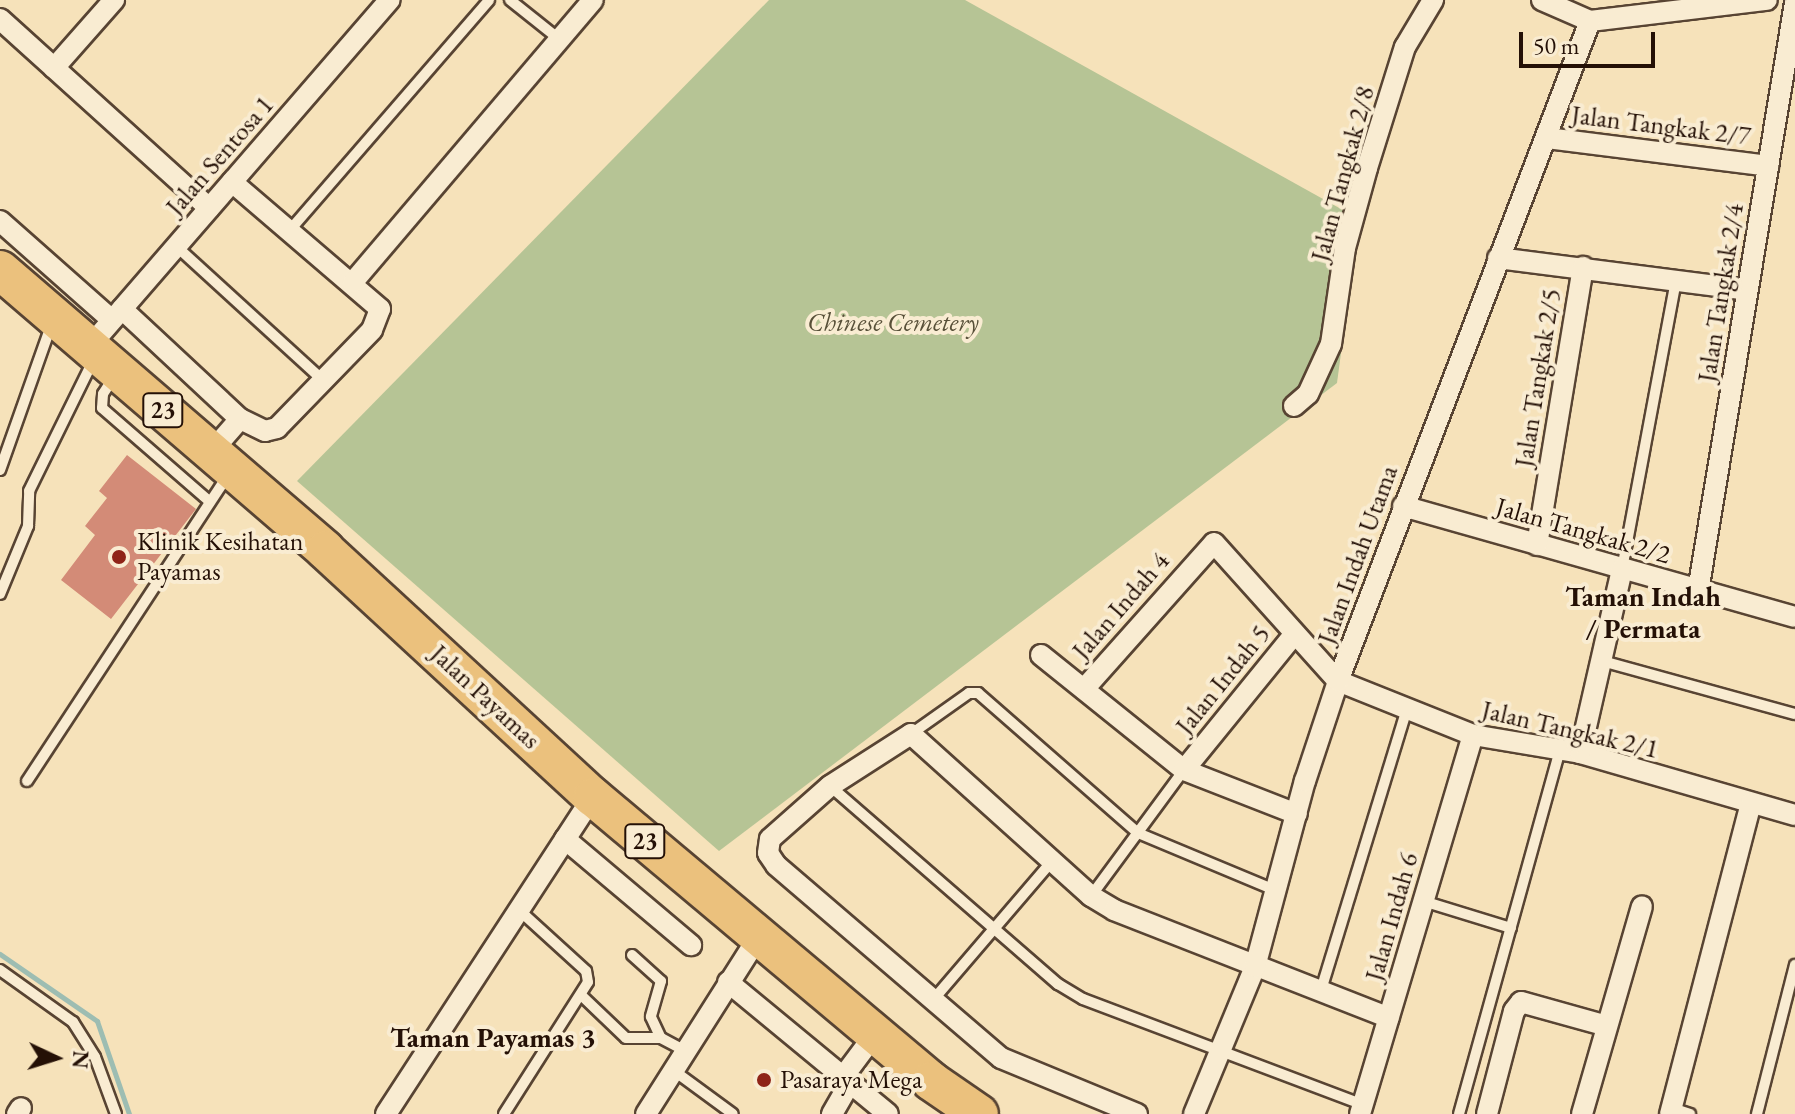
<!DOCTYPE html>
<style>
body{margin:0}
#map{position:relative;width:1795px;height:1114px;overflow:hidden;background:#f6e2ba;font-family:"EB Garamond",serif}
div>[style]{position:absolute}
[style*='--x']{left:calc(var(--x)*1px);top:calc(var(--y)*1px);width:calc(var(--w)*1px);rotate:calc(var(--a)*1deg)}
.green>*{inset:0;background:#b6c495}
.stream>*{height:5px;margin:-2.5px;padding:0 2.5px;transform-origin:2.5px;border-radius:2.5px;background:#9dbdb2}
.building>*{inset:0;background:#d38b77}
.roads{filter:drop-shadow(2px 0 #584433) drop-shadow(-2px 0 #584433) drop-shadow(0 2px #584433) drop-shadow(0 -2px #584433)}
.lane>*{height:10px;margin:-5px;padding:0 5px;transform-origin:5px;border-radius:5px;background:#f9ecd2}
.street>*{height:20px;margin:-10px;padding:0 10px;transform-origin:10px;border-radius:10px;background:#f9ecd2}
.highway>*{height:38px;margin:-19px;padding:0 19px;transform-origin:19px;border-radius:19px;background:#ebc17d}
.dots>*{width:22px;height:22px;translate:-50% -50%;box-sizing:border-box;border:4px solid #f9ecd2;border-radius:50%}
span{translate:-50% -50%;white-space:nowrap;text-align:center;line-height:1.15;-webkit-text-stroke:8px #f9ecd2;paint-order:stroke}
.shield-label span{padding:2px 6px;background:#f9ecd2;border:2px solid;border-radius:6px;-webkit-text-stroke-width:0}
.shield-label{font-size:24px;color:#241006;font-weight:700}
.street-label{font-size:26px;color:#241006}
.park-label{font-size:26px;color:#574f38;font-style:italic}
.poi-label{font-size:26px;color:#241006}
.left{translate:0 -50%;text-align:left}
.neighbourhood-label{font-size:28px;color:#241006;font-weight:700}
.north{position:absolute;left:16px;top:1018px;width:80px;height:80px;-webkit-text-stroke:6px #f9ecd2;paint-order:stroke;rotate:94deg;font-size:22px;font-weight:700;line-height:32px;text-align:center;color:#241006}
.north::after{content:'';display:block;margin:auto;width:28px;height:36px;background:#241006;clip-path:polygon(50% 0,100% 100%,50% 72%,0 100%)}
.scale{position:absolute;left:1519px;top:32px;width:136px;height:36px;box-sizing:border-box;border:4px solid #241006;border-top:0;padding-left:10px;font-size:24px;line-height:28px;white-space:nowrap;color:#241006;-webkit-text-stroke:6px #f9ecd2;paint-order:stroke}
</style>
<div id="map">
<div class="green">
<div style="clip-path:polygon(769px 0,965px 0,1359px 219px,1337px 383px,719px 851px,297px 481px)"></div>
</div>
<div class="stream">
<div style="--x:0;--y:954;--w:118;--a:34.6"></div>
<div style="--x:97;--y:1021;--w:98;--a:71"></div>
</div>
<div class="building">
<div style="clip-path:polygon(127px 455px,196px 509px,111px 619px,61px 580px,95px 535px,85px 526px,107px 498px,99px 491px)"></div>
</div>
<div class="roads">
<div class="lane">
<div style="--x:510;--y:0;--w:63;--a:38.5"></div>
<div style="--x:290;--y:230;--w:304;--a:-49.1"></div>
<div style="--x:176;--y:246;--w:200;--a:42.4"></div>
<div style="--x:114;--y:377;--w:20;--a:123"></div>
<div style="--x:103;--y:394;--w:14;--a:94"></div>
<div style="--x:102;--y:408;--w:143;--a:41"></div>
<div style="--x:0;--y:470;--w:156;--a:-70.5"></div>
<div style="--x:1622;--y:569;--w:294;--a:-79.4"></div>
<div style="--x:0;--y:594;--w:74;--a:-67.6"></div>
<div style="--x:28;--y:526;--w:35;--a:-88"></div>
<div style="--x:29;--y:491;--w:147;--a:-63.8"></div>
<div style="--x:1602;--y:661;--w:200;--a:15.4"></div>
<div style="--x:911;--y:734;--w:71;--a:-35.3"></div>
<div style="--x:969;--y:693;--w:9;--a:0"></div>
<div style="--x:978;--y:693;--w:213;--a:41.2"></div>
<div style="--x:1138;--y:833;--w:151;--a:22.6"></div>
<div style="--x:27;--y:781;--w:366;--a:-56.7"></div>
<div style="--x:830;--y:786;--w:302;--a:41"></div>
<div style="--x:1058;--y:984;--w:29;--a:31"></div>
<div style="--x:1083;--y:999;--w:299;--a:20.7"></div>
<div style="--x:1091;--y:896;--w:157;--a:-53.6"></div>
<div style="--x:1423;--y:901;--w:92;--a:17.1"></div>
<div style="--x:632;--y:955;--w:39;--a:42"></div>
<div style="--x:661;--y:981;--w:37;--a:106"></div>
<div style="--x:651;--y:1017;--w:23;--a:65"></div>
<div style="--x:661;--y:1038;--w:27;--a:28"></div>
<div style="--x:0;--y:970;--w:90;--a:35.5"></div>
<div style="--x:73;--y:1022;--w:41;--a:57.8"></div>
<div style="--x:95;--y:1057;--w:61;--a:69.8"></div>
<div style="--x:1321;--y:990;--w:291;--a:-73"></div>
<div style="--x:581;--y:995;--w:62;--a:43.7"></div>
<div style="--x:626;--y:1038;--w:35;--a:0"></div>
<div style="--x:933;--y:1000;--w:183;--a:-49.4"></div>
<div style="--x:673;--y:1070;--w:74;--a:36.3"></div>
<div style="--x:1672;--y:1108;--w:19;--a:18"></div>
<div style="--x:504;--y:1114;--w:156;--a:-57.5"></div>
<div style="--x:588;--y:982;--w:11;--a:-100"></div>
<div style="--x:586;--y:971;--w:91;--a:-137.7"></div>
<div style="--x:1459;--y:1114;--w:379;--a:-74.5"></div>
<div style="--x:1757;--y:1114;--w:154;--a:-75.7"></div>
</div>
<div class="street">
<div style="--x:1542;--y:0;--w:52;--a:23.6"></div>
<div style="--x:1590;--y:21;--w:178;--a:-6.8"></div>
<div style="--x:0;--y:19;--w:282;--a:42.1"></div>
<div style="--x:54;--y:68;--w:91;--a:-48.6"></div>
<div style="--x:1547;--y:138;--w:223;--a:7.2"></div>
<div style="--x:232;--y:182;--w:195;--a:40.6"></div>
<div style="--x:380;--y:309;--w:22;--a:111"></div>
<div style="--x:372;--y:330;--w:136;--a:134.1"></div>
<div style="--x:277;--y:428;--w:12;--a:166"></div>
<div style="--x:265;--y:431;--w:28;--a:-154"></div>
<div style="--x:0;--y:221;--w:149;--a:41.5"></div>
<div style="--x:1498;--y:258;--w:251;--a:7.3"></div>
<div style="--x:353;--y:282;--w:370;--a:-49.6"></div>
<div style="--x:122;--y:309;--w:161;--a:43"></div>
<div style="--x:240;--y:419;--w:44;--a:131.3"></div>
<div style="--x:89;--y:347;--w:459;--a:-49.1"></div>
<div style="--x:1294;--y:406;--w:18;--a:-41"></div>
<div style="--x:1308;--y:394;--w:55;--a:-65.3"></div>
<div style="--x:1331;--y:344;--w:97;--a:-81.7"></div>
<div style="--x:1345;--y:248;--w:83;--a:-74.6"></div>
<div style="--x:1367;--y:168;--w:127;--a:-72.6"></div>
<div style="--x:1405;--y:47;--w:55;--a:-59.2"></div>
<div style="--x:1403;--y:506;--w:407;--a:15.8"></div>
<div style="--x:1537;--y:545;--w:282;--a:-80.6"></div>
<div style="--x:1698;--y:591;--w:596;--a:-80.63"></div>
<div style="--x:1041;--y:655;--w:184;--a:38.8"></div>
<div style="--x:1184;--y:770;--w:121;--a:21.3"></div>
<div style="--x:1084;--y:689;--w:195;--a:-48.3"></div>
<div style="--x:1214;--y:543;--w:186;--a:48.1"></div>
<div style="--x:1338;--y:681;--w:145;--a:21.8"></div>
<div style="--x:1473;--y:735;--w:109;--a:9.5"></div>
<div style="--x:1580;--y:753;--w:224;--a:16.1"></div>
<div style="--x:1580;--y:753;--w:189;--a:-77.1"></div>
<div style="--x:1184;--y:770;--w:173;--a:-50.9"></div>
<div style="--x:565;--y:839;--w:165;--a:40.1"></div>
<div style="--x:728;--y:982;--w:207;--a:39.5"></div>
<div style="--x:843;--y:1077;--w:54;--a:-53.3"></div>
<div style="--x:17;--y:1114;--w:7;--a:-56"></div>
<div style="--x:386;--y:1114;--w:379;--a:-56.9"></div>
<div style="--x:646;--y:1114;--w:211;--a:-57.6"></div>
<div style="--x:832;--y:1114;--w:36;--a:-60"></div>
<div style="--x:1137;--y:1114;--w:147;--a:-157.6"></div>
<div style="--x:1001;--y:1058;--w:296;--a:-139.4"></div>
<div style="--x:776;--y:865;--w:14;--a:-124"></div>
<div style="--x:768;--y:853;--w:14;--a:-82"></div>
<div style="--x:770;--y:839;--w:80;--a:-41.5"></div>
<div style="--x:830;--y:786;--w:96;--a:-32.7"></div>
<div style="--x:911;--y:734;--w:242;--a:42"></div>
<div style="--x:1091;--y:896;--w:27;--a:31"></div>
<div style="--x:1114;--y:910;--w:295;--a:21.4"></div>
<div style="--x:1194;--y:1114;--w:159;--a:-67.5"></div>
<div style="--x:1255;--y:967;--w:193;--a:-75"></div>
<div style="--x:1305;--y:781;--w:105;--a:-71.7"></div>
<div style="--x:1338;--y:681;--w:706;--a:-69.1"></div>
<div style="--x:1360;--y:1114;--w:395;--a:-73.4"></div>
<div style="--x:1487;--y:1114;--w:106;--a:-75.3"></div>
<div style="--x:1514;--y:1011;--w:11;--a:-52"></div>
<div style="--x:1521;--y:1002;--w:89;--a:15.6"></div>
<div style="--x:1582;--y:1114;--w:216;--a:-73.9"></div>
<div style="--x:1670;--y:1114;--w:321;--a:-75.4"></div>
</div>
<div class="highway">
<div style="--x:0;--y:270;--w:429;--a:40.7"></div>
<div style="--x:325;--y:550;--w:364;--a:42.7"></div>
<div style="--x:593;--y:797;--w:441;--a:40"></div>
<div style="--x:931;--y:1081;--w:58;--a:34.5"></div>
</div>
</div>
<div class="dots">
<div style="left:119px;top:557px;background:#8f2418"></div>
<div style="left:764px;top:1080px;background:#8f2418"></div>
</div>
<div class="shield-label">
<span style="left:163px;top:410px">23</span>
<span style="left:645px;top:841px">23</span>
</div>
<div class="street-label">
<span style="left:1661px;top:126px;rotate:7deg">Jalan Tangkak 2/7</span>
<span style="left:220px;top:156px;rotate:-49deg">Jalan Sentosa 1</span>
<span style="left:1343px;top:174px;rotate:-75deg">Jalan Tangkak 2/8</span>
<span style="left:1721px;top:293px;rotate:-81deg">Jalan Tangkak 2/4</span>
<span style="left:1538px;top:378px;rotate:-81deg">Jalan Tangkak 2/5</span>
<span style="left:1583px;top:531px;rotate:16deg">Jalan Tangkak 2/2</span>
<span style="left:1358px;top:555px;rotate:-70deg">Jalan Indah Utama</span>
<span style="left:1121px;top:606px;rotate:-49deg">Jalan Indah 4</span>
<span style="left:1223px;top:680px;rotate:-51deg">Jalan Indah 5</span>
<span style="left:485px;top:697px;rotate:43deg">Jalan Payamas</span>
<span style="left:1570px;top:730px;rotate:13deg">Jalan Tangkak 2/1</span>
<span style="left:1392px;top:917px;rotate:-74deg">Jalan Indah 6</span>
</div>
<div class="park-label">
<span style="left:893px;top:323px">Chinese Cemetery</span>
</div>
<div class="poi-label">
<span class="left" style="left:137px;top:557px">Klinik Kesihatan<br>Payamas</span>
<span class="left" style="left:780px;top:1080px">Pasaraya Mega</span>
</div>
<div class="neighbourhood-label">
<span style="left:1643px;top:612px">Taman Indah<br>/ Permata</span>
<span style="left:493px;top:1037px">Taman Payamas 3</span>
</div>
<div class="north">N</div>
<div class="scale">50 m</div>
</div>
